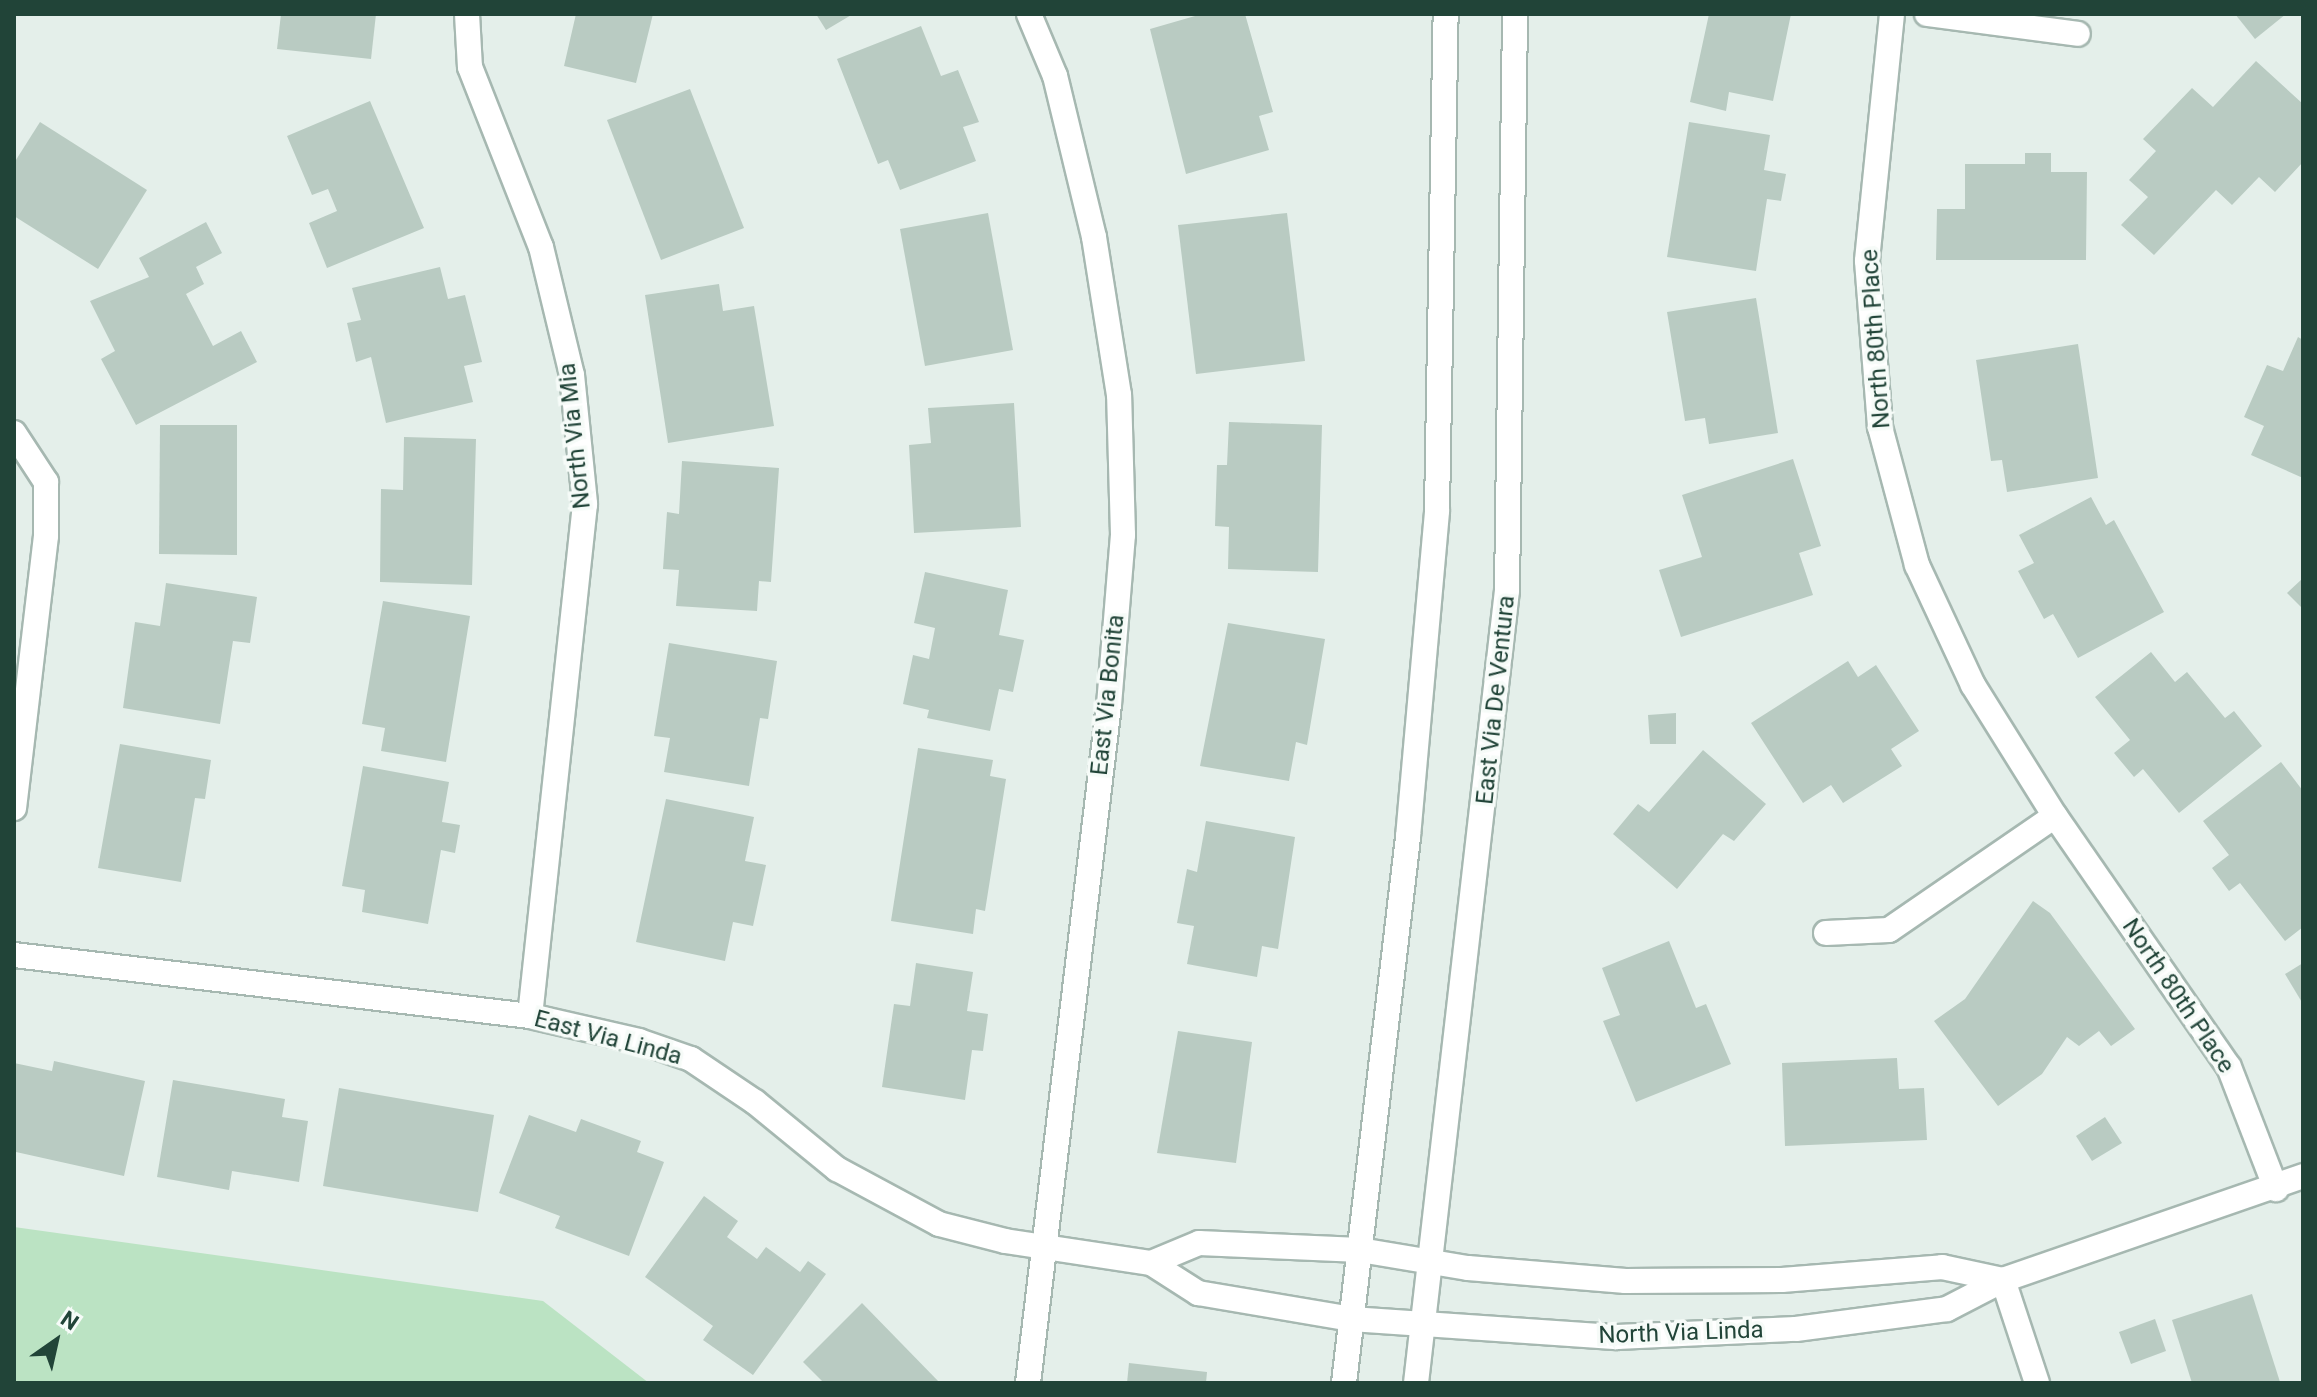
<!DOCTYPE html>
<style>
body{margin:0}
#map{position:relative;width:2317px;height:1397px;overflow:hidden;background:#e4efea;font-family:Roboto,sans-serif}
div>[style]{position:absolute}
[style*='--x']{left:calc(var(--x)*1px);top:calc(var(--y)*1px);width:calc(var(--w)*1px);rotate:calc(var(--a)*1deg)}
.green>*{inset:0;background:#bbe3c3}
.building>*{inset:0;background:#b9cbc2}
.roads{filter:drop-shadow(2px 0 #a6b8b1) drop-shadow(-2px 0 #a6b8b1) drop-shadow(0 2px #a6b8b1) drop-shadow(0 -2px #a6b8b1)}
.street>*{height:24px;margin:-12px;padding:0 12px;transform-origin:12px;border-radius:12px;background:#fff}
.secondary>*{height:24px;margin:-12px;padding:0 12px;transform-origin:12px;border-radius:12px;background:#fff}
span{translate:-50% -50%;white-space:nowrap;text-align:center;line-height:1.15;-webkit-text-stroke:7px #f6fbf8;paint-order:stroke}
.street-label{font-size:24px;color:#214438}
.frame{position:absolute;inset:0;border:16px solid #214438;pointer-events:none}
.north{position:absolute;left:16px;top:1301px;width:80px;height:80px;-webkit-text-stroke:6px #f6fbf8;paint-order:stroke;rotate:34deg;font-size:22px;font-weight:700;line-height:32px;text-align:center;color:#214438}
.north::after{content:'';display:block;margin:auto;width:28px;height:36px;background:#214438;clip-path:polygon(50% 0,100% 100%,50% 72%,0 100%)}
</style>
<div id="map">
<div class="green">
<div style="clip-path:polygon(14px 1227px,543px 1301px,649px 1383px,14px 1383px)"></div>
</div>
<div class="building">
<div style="clip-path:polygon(281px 14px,376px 14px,371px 59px,277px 49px)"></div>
<div style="clip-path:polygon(576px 14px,653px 14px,636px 83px,564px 66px)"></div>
<div style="clip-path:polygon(816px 14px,853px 14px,826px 30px)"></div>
<div style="clip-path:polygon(1202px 14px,1245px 14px,1273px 112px,1259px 116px,1269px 150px,1186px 174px,1150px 29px)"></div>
<div style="clip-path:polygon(1709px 14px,1791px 14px,1773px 101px,1729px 92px,1726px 111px,1690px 102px)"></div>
<div style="clip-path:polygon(2235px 14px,2286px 14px,2255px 39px)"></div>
<div style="clip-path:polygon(921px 26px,941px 76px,958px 70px,979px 122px,963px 127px,976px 161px,900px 190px,888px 160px,878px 164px,837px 59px)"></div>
<div style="clip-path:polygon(2256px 61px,2303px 104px,2303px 162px,2275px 192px,2259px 177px,2232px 205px,2216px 190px,2154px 255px,2121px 225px,2148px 197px,2129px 180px,2156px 151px,2143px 139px,2192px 88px,2213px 107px)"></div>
<div style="clip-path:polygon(690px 89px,744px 228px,661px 260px,607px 120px)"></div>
<div style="clip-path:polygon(370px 101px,424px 228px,327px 268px,309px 223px,337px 211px,328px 189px,312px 195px,287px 136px)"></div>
<div style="clip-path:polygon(40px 122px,147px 190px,98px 269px,14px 216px,14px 163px)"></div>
<div style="clip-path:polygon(1689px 122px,1770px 135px,1764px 170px,1786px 174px,1781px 201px,1767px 199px,1756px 271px,1667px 257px)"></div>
<div style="clip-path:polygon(2025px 153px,2051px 153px,2051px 172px,2087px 172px,2086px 260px,1936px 260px,1937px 209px,1965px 209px,1965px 164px,2025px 164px)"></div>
<div style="clip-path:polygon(988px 213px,1013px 350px,925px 366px,900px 229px)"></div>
<div style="clip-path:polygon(1287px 213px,1305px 361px,1196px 374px,1178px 225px)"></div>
<div style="clip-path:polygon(206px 222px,222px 253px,196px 267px,204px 284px,186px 294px,213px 346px,241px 331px,257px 362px,136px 425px,101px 359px,115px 351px,90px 301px,149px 277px,139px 258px)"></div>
<div style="clip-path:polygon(440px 267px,448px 299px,465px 295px,482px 362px,464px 366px,473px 402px,386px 423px,371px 357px,356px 362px,347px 323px,361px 320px,352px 288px)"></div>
<div style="clip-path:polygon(719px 284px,723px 311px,754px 306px,774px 426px,668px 443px,645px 295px)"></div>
<div style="clip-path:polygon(1756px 298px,1778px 433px,1709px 444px,1705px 418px,1685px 421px,1667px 312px)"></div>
<div style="clip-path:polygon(2298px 337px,2303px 340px,2303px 478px,2251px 455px,2264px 426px,2244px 417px,2267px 365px,2283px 371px)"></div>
<div style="clip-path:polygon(2078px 344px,2098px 478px,2007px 492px,2002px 460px,1991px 461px,1976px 360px)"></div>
<div style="clip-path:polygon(1014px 403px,1021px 527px,914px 533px,909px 445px,931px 443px,928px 408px)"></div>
<div style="clip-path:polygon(1229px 422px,1322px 425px,1318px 572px,1228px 569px,1229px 527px,1215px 526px,1217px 465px,1227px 465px)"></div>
<div style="clip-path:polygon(160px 425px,237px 425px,237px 555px,159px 554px)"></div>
<div style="clip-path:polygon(404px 437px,476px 439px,472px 585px,380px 582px,381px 489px,403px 490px)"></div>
<div style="clip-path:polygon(1793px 459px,1821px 546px,1799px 553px,1813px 595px,1681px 637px,1659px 570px,1702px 557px,1682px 495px)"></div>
<div style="clip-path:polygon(682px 461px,779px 468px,771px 582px,759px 581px,757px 611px,676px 606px,679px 570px,663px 569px,667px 512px,679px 514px)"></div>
<div style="clip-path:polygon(2091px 497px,2106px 525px,2114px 520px,2164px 612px,2078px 658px,2053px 614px,2044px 619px,2018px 571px,2034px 563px,2019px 535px)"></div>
<div style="clip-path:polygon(925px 572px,1008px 590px,999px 635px,1024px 640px,1013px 692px,999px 689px,990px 731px,927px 718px,929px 710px,903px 704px,913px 655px,929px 659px,935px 628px,914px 623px)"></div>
<div style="clip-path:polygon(2303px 578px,2303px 609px,2287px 593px)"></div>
<div style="clip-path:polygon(166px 583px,257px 597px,250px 643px,233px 641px,220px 724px,123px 708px,135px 622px,160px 626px)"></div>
<div style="clip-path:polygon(383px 601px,470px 616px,446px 762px,381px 751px,385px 728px,362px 724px)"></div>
<div style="clip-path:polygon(1228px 623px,1325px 639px,1307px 745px,1296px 742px,1289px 781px,1200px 766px)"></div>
<div style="clip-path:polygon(669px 643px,777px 661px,768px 719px,760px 718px,749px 786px,664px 772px,670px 738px,654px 736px)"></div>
<div style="clip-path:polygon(2151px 652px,2175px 682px,2187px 672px,2225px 718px,2234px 711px,2262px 746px,2179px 813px,2143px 769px,2134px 777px,2114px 753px,2130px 740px,2095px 697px)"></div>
<div style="clip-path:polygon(1848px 661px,1858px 677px,1876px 665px,1919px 731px,1891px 749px,1902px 766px,1843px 803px,1831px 785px,1803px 803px,1751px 723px)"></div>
<div style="clip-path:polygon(1676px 713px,1676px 744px,1650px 744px,1648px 715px)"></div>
<div style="clip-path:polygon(120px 744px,211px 760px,205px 799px,195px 798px,181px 882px,98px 868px)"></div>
<div style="clip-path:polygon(918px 748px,993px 760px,990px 776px,1006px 779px,985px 911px,976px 909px,973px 934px,891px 921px)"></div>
<div style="clip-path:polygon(1703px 750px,1766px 804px,1734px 841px,1723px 834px,1677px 889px,1613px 834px,1638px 804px,1649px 812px)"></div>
<div style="clip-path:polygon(2281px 762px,2303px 791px,2303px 927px,2285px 941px,2240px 883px,2229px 891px,2212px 868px,2229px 855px,2203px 821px)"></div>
<div style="clip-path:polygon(363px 766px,449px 782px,442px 822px,460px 825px,455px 853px,441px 850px,428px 924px,362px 912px,365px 890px,342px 886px)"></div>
<div style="clip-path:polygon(666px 799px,754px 817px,745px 861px,766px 865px,753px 926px,733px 922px,725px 961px,636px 942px)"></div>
<div style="clip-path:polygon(1206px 821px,1295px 837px,1278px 949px,1262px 946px,1257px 977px,1187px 964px,1194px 926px,1177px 923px,1187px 869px,1197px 872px)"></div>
<div style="clip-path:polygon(2033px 901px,2050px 913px,2135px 1029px,2111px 1046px,2099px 1031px,2079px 1046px,2067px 1037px,2042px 1074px,1998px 1106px,1934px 1021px,1965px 999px)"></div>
<div style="clip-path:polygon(1669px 941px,1696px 1008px,1706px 1004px,1731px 1064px,1636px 1102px,1603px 1021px,1620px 1015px,1602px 968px)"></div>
<div style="clip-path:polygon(916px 963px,973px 972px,967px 1011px,988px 1014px,983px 1051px,972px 1050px,965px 1100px,882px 1087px,894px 1004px,910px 1006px)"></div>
<div style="clip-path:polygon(2303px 963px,2303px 1004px,2285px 974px)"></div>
<div style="clip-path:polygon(1178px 1031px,1252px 1042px,1236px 1163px,1157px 1153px)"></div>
<div style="clip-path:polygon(1897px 1058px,1899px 1089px,1924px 1088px,1927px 1140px,1785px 1146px,1782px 1063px)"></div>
<div style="clip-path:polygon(54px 1061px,145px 1081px,124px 1176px,16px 1152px,14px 1063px,52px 1071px)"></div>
<div style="clip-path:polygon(173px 1080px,285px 1099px,282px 1117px,308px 1121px,299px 1182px,232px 1171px,229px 1190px,157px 1177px)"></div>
<div style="clip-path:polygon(339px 1088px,494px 1115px,478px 1212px,323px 1186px)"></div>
<div style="clip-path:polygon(529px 1115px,576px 1132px,581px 1119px,641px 1141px,637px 1152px,664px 1162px,629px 1256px,555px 1228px,560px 1216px,499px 1193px)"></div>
<div style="clip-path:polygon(2105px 1117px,2122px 1143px,2092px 1161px,2076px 1136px)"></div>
<div style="clip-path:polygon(704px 1196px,738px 1221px,727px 1237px,757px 1259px,766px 1247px,800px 1272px,808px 1261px,826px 1274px,753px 1375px,703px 1340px,713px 1326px,645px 1277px)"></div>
<div style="clip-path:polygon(2252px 1294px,2280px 1382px,2192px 1383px,2172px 1320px)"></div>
<div style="clip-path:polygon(862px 1303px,940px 1383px,824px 1383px,803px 1362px)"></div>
<div style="clip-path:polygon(2155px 1319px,2166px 1351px,2131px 1364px,2119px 1332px)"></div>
<div style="clip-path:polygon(1129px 1363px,1207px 1372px,1206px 1383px,1127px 1383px)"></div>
</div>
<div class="roads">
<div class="street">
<div style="--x:467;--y:14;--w:53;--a:86.8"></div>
<div style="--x:470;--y:67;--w:193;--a:68.5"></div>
<div style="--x:541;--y:247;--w:132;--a:76.4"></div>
<div style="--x:572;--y:375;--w:130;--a:84.2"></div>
<div style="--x:585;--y:504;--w:515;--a:96.13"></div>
<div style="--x:1892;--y:14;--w:248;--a:95.8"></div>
<div style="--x:1867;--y:261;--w:167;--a:85.5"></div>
<div style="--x:1880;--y:427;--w:143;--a:75"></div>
<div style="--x:1917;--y:565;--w:132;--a:65"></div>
<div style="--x:1973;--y:685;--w:155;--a:58"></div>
<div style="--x:2055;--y:816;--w:305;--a:55.3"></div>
<div style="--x:2229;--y:1067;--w:131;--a:68.9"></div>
<div style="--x:1927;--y:14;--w:152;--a:7.5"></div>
<div style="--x:14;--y:433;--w:59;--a:56.9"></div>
<div style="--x:46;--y:482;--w:54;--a:90"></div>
<div style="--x:46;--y:536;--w:274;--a:96.7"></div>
<div style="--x:1826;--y:933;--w:63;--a:-2.7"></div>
<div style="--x:1889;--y:930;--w:201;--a:-34.5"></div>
<div style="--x:14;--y:955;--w:520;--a:6.74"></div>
<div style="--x:530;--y:1016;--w:112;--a:12.9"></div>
<div style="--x:639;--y:1041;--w:55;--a:19.1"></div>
<div style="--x:691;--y:1059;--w:77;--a:33.9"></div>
<div style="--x:755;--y:1102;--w:106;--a:39.3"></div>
<div style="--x:837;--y:1169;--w:116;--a:28.3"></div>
<div style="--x:939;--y:1224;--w:68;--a:14.4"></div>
<div style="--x:1005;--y:1241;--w:148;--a:8.6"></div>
<div style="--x:1151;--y:1263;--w:56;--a:32.6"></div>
<div style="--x:1198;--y:1293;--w:155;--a:9.6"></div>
<div style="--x:1151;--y:1263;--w:52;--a:-22.6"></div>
<div style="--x:1199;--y:1243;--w:161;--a:2.5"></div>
<div style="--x:2003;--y:1280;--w:108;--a:71.7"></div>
<div style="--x:1028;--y:1383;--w:683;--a:-83.19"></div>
<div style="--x:1109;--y:705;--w:171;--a:-85.3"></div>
<div style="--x:1123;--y:535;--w:140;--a:-91.6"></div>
<div style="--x:1119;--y:395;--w:160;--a:-99"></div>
<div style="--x:1094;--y:237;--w:166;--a:-103.6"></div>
<div style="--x:1055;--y:76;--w:67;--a:-112.8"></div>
</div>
<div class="secondary">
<div style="--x:1360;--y:1250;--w:109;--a:9.5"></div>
<div style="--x:1468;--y:1268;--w:158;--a:4.7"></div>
<div style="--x:1625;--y:1281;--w:157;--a:-0.4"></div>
<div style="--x:1782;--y:1280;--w:161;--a:-4.6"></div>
<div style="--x:1942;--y:1267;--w:62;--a:12"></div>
<div style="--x:1351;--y:1319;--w:267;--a:3.9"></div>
<div style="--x:1617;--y:1337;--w:179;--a:-2.6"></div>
<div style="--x:1796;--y:1329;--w:152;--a:-7.5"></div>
<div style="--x:1947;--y:1309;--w:63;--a:-27.4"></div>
<div style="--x:2003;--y:1280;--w:318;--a:-19.1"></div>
<div style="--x:1344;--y:1383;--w:550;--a:-83.31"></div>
<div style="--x:1408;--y:837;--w:328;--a:-84.9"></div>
<div style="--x:1437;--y:510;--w:496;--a:-89"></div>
<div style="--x:1416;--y:1383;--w:798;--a:-83.45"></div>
<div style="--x:1507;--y:590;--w:576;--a:-89.2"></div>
</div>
</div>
<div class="street-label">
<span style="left:1876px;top:339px;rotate:-94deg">North 80th Place</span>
<span style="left:575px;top:436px;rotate:-96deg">North Via Mia</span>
<span style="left:1108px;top:695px;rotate:-84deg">East Via Bonita</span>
<span style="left:1496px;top:700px;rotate:-84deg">East Via De Ventura</span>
<span style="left:2178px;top:996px;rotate:56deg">North 80th Place</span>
<span style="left:608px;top:1038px;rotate:15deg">East Via Linda</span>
<span style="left:1681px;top:1333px;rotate:-2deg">North Via Linda</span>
</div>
<div class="frame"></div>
<div class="north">N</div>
</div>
